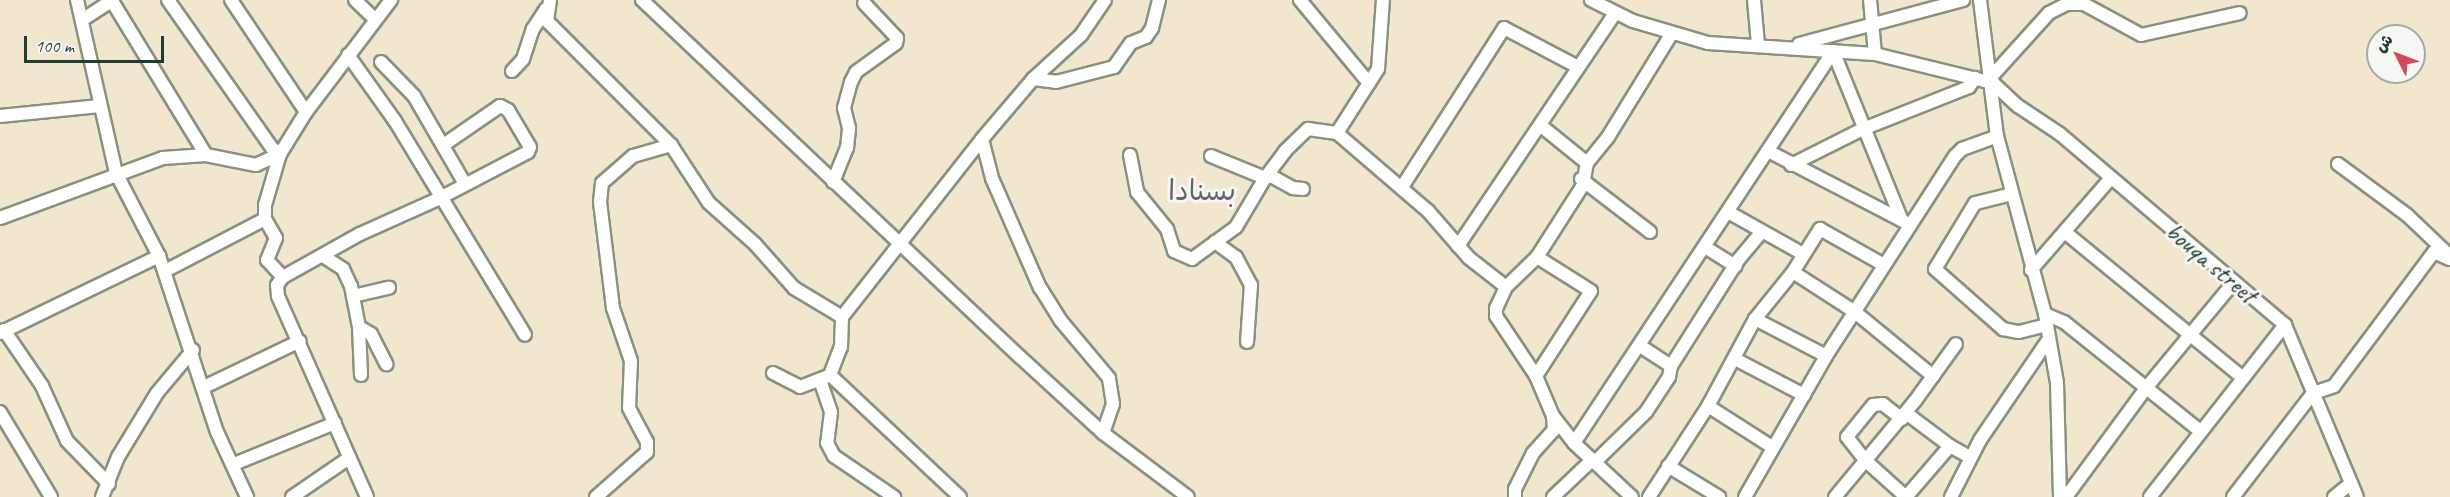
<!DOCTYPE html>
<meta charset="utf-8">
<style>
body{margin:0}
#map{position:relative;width:2450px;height:497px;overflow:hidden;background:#f1e6ce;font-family:Caveat,"Playpen Sans Arabic",sans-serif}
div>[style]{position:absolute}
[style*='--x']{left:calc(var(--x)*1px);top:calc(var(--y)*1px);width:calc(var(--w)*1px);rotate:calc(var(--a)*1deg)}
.roads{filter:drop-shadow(2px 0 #889281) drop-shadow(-2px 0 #889281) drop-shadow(0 2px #889281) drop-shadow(0 -2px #889281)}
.minor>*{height:12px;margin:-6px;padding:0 6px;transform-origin:6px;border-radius:6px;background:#fff}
span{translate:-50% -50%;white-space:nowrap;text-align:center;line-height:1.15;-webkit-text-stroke:6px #f6f6f2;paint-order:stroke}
.street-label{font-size:26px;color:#1f3d34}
.quarter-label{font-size:28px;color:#66646b}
.north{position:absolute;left:2366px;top:24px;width:60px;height:60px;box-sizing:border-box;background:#f6f6f2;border:2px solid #a0aca6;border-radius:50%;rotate:312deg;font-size:16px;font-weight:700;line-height:24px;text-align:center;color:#1f3d34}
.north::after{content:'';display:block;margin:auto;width:21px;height:27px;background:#d1495b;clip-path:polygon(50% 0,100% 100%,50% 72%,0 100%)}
.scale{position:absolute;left:24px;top:36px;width:140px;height:27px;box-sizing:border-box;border:3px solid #1f3d34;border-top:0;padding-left:8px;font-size:18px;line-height:21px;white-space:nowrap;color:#1f3d34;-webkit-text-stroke:4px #f6f6f2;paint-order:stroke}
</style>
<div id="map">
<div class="roads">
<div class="minor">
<div style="--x:77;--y:0;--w:177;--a:77.3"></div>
<div style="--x:116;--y:173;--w:93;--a:62.6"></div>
<div style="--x:159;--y:256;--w:185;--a:71.8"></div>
<div style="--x:217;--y:432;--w:72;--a:65.2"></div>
<div style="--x:168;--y:0;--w:181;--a:54.9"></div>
<div style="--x:272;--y:148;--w:10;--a:37"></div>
<div style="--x:231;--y:0;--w:135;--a:56.2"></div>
<div style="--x:355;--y:0;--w:28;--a:44"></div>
<div style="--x:550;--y:0;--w:21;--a:98"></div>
<div style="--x:547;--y:21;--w:175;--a:45"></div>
<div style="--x:671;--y:145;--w:69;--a:56.8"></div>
<div style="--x:709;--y:203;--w:62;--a:41.7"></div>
<div style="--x:755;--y:244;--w:59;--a:48.4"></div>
<div style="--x:794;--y:288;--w:56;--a:31.1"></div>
<div style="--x:642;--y:0;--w:520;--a:43.36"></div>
<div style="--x:1020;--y:357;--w:113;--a:42.5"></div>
<div style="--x:1103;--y:433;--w:106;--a:37"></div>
<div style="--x:1300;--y:0;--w:108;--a:50.3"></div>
<div style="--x:1591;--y:0;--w:47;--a:26.6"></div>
<div style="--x:1633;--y:21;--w:78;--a:16.3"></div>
<div style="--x:1708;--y:43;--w:167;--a:3.8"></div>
<div style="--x:1875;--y:54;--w:122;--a:13.8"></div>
<div style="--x:1993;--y:83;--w:34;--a:43"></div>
<div style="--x:2018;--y:106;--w:50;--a:33.7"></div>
<div style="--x:2060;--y:134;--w:295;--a:40.3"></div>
<div style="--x:2285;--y:325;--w:186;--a:67.3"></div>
<div style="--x:1754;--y:0;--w:45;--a:84.9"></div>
<div style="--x:1870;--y:0;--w:54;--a:84.7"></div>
<div style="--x:1980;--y:0;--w:137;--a:82.9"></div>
<div style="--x:1997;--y:136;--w:184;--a:74.9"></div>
<div style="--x:2045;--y:314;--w:70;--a:80.1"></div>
<div style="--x:2057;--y:383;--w:114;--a:88.5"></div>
<div style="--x:112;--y:1;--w:180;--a:58.6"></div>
<div style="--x:82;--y:20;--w:37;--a:-33"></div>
<div style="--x:1799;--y:44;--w:170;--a:-15"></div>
<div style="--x:1833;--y:51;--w:183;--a:67.9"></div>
<div style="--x:348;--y:55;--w:81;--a:54.5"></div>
<div style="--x:395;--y:121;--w:250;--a:58.7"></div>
<div style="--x:381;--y:62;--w:47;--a:45.9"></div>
<div style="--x:414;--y:96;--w:102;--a:59.9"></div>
<div style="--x:512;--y:71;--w:16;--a:-47"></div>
<div style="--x:523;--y:59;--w:32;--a:-72"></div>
<div style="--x:533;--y:29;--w:24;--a:-57"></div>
<div style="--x:1992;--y:76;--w:85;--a:-47.9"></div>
<div style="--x:2049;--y:13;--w:20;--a:-27"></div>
<div style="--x:2067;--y:4;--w:17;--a:0"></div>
<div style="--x:2084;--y:4;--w:65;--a:28.5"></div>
<div style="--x:2141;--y:35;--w:101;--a:-12.5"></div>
<div style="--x:1033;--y:79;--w:23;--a:7"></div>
<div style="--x:1056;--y:82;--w:60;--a:-14.5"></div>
<div style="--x:1114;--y:67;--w:29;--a:-55"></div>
<div style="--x:1131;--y:43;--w:16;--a:-22"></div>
<div style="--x:1146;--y:37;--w:11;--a:-56"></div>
<div style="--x:1152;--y:28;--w:29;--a:-76"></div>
<div style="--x:0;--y:116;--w:100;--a:-5.7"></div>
<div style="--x:1540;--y:125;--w:60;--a:39"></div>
<div style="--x:1337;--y:133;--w:76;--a:-57.4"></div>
<div style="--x:1378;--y:69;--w:69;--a:-85.9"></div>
<div style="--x:1768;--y:151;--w:154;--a:27.4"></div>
<div style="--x:1130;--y:155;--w:38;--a:79"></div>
<div style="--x:1137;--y:192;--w:48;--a:51"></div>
<div style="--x:1167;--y:229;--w:23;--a:72"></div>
<div style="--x:1174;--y:251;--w:20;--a:24"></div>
<div style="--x:1192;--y:259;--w:54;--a:-36"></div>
<div style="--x:1236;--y:227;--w:57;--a:-59.4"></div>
<div style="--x:1265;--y:178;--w:6;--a:-18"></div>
<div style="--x:1271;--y:176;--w:25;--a:29"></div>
<div style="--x:1293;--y:188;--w:10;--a:6"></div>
<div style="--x:1211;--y:156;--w:58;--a:22.2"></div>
<div style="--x:1265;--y:178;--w:34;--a:-53"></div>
<div style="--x:1285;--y:151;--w:32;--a:-44"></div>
<div style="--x:1308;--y:129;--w:29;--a:8"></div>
<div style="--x:1337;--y:133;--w:120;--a:40.6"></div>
<div style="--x:1428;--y:211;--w:62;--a:48.9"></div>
<div style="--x:1469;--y:258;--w:47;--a:38.1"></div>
<div style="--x:1506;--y:287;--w:23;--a:115"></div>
<div style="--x:1496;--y:308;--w:8;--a:90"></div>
<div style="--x:1496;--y:316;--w:72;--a:56.3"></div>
<div style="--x:1536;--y:376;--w:43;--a:67"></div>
<div style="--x:1553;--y:416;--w:34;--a:52"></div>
<div style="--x:1574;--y:443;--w:79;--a:43"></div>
<div style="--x:2338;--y:164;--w:86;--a:36.5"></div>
<div style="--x:2407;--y:215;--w:58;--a:43.6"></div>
<div style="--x:1791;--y:165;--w:80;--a:-26.6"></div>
<div style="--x:1863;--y:129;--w:114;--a:-21.6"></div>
<div style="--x:1969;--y:87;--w:11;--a:-56"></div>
<div style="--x:1581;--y:179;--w:87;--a:37.5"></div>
<div style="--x:833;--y:182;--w:37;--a:-68"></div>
<div style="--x:847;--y:148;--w:20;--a:-84"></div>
<div style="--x:849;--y:128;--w:21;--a:-104"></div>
<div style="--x:844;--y:108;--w:27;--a:-75"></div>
<div style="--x:851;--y:82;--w:11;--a:-63"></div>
<div style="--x:856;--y:72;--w:49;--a:-35.9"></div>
<div style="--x:896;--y:43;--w:5;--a:-79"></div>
<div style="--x:897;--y:38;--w:48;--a:-133.3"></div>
<div style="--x:1402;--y:187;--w:189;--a:-57.3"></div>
<div style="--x:1504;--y:28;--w:84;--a:27.8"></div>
<div style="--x:2012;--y:194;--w:38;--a:166"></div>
<div style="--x:1975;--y:203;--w:77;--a:121.2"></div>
<div style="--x:1935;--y:269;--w:91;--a:41.4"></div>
<div style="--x:2003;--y:329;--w:16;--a:11"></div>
<div style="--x:2019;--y:332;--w:29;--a:-14"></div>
<div style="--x:1728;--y:212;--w:86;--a:29.2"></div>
<div style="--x:0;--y:218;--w:174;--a:-20.2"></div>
<div style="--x:163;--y:158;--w:43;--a:-4"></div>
<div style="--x:206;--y:155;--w:51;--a:11.3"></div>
<div style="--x:256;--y:165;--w:26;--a:-25"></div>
<div style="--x:265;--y:219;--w:22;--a:60"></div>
<div style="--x:276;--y:238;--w:24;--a:112"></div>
<div style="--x:267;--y:260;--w:23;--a:47"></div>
<div style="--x:2066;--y:233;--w:229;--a:39.3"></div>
<div style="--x:1215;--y:242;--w:26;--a:36"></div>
<div style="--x:1236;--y:257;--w:32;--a:62"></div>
<div style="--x:1251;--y:285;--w:57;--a:94"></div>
<div style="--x:1458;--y:246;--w:281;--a:-56"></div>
<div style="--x:1705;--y:247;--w:36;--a:32"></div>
<div style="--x:323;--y:256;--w:24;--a:33"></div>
<div style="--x:343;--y:269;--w:19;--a:65"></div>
<div style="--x:351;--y:286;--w:42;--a:79"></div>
<div style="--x:359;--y:327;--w:48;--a:87.6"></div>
<div style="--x:2031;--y:270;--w:121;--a:-49"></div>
<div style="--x:165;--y:271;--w:113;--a:-27.5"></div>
<div style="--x:265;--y:219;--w:14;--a:-90"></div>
<div style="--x:265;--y:205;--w:53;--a:-73.6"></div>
<div style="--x:280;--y:154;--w:49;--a:-58.2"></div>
<div style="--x:306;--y:112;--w:141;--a:-52.8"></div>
<div style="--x:1793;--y:272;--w:74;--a:32.8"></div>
<div style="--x:1855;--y:312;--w:101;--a:39.4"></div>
<div style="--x:1506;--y:287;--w:43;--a:-44.1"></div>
<div style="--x:1537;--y:257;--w:85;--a:-57.4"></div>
<div style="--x:1583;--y:185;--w:22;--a:-80"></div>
<div style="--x:1587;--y:163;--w:33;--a:-51"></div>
<div style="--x:1608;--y:137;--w:122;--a:-58.4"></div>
<div style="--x:353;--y:296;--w:37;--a:-13"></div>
<div style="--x:2045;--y:314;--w:21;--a:23"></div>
<div style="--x:2064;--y:322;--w:174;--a:38.7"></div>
<div style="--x:1755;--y:319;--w:80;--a:27.5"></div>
<div style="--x:359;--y:327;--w:14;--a:30"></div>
<div style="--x:371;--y:334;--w:34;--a:63"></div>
<div style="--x:4;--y:330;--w:68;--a:55.8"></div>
<div style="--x:42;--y:386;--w:60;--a:65.6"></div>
<div style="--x:67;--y:441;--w:60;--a:45.7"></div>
<div style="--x:0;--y:333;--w:177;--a:-25.8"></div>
<div style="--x:1735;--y:359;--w:78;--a:27.6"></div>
<div style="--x:1671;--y:366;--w:127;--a:-57.6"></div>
<div style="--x:1739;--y:259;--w:35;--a:-50"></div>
<div style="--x:773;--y:373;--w:30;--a:27"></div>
<div style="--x:800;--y:387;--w:28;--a:-21"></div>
<div style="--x:1536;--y:376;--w:101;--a:-57.1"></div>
<div style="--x:1591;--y:291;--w:64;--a:-147.8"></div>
<div style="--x:820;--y:380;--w:34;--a:71"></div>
<div style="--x:831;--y:412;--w:31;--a:97"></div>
<div style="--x:827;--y:443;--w:15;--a:62"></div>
<div style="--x:834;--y:456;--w:73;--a:34.3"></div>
<div style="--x:204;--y:387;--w:106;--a:-25.6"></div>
<div style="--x:1708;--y:406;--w:76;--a:32.6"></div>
<div style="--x:0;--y:412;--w:99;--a:59"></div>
<div style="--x:1906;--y:413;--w:55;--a:36.9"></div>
<div style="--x:1902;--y:419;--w:24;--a:-142"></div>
<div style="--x:1883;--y:404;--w:10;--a:174"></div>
<div style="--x:1873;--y:405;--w:41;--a:129.1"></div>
<div style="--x:1847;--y:437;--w:31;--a:52"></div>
<div style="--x:1866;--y:461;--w:54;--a:42"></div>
<div style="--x:1103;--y:433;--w:31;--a:-71"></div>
<div style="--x:1113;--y:404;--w:26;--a:-99"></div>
<div style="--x:1109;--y:378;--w:75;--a:-130.1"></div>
<div style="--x:1061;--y:321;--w:39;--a:-122"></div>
<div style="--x:1040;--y:288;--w:120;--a:-113.6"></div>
<div style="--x:992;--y:178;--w:40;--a:-104.4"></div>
<div style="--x:982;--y:139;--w:79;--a:-49.6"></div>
<div style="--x:1033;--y:79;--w:65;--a:-42.5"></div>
<div style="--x:1081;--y:35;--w:42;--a:-55.6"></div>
<div style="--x:1574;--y:443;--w:470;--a:-56.5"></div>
<div style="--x:1596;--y:461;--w:70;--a:-44.4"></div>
<div style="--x:1646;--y:412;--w:42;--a:-56.7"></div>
<div style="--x:1669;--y:377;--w:11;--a:-80"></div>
<div style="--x:1671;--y:366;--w:37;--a:-147"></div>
<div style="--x:234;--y:464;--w:109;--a:-22.1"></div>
<div style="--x:1668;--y:466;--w:60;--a:31.3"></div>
<div style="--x:102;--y:497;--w:43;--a:-68.2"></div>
<div style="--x:118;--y:457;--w:75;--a:-58.6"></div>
<div style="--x:157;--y:393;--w:56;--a:-50.1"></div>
<div style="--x:292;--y:497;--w:69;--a:-34.4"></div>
<div style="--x:367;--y:497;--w:220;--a:-113.9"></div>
<div style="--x:278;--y:296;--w:11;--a:-95"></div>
<div style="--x:277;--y:285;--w:10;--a:-53"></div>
<div style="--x:283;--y:277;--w:88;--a:-29.2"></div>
<div style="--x:360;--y:234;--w:88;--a:-24.2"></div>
<div style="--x:440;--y:198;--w:99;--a:-27.6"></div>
<div style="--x:528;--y:152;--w:5;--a:-68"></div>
<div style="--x:530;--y:147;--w:43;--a:-120.7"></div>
<div style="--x:508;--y:110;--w:9;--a:-153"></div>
<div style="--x:500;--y:106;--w:67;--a:145.4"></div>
<div style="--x:596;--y:497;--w:68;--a:-41.4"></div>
<div style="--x:647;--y:452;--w:10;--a:-90"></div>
<div style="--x:647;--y:442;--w:38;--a:-118"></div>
<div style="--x:629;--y:408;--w:47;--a:-87.6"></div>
<div style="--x:631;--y:361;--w:56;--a:-108.8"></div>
<div style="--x:613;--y:308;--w:107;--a:-97"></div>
<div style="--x:600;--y:202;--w:19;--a:-84"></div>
<div style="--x:602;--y:183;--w:41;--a:-41.1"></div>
<div style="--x:633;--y:156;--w:40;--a:-16"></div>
<div style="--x:960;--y:497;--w:178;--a:-136.8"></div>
<div style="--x:830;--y:375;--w:30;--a:-69"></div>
<div style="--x:841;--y:347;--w:30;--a:-88"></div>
<div style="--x:842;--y:317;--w:226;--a:-51.8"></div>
<div style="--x:1515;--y:497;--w:8;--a:-90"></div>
<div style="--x:1515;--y:489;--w:40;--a:-63.4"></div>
<div style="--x:1533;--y:453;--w:31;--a:-48"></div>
<div style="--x:1554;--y:430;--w:14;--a:-94"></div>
<div style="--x:1553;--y:497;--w:55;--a:-43.5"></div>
<div style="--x:1649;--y:497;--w:108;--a:-57"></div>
<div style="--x:1708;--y:406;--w:99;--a:-61.6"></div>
<div style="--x:1755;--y:319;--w:60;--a:-51"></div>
<div style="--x:1793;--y:272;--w:51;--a:-57.9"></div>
<div style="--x:1820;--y:229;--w:73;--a:29.4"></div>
<div style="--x:1745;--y:497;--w:163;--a:-60.1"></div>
<div style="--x:1826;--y:356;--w:238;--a:-57.2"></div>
<div style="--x:1955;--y:156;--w:10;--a:-45"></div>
<div style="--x:1962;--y:149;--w:37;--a:-20"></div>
<div style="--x:1835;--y:497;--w:125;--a:-50.2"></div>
<div style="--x:1915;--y:401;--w:70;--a:-54.3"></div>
<div style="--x:1906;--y:497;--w:67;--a:-49.2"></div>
<div style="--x:1950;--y:446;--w:23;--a:29"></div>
<div style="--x:1951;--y:497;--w:64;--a:-63"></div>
<div style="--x:1980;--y:440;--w:122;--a:-55.7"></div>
<div style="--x:2066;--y:497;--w:135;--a:-53.7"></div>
<div style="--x:2146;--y:388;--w:138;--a:-50.3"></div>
<div style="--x:2150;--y:497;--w:219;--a:-51.9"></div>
<div style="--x:2233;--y:497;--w:131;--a:-52.4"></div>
<div style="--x:2313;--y:393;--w:22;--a:-18"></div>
<div style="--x:2334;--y:386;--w:167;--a:-53.3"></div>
<div style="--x:2434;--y:252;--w:17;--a:24"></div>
<div style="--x:2334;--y:497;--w:22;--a:-39"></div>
</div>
</div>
<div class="street-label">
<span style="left:2211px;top:263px;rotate:40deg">bouqa street</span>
</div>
<div class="quarter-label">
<span style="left:1202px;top:191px">بسنادا</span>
</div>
<div class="north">ش</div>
<div class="scale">100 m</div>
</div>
